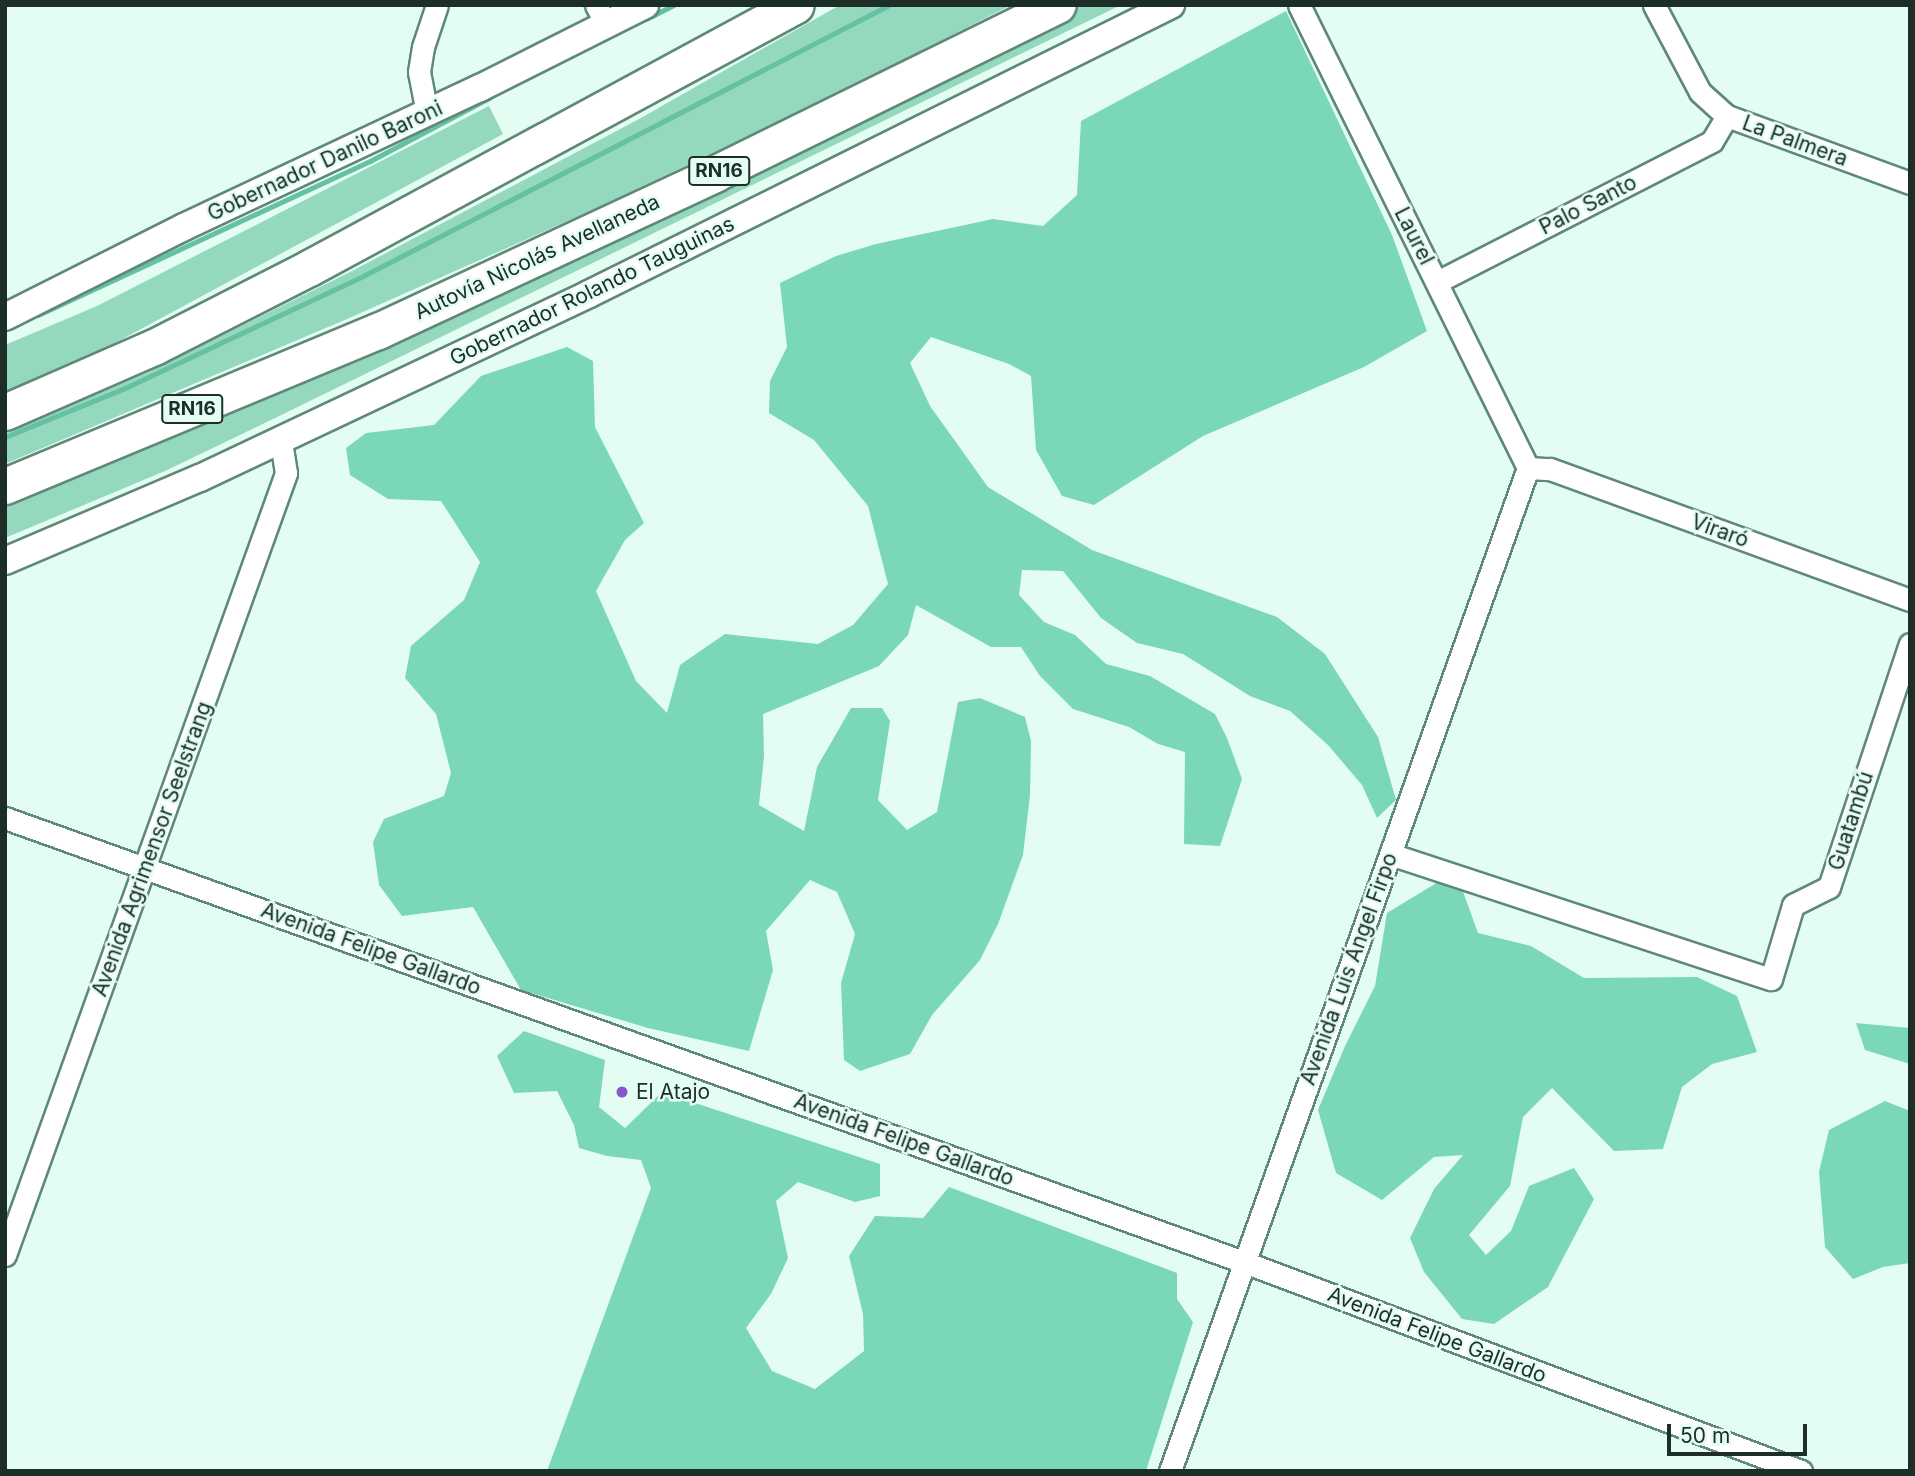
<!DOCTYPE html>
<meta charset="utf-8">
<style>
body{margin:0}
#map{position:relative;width:1915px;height:1476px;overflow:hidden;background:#e3fdf2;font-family:Inter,sans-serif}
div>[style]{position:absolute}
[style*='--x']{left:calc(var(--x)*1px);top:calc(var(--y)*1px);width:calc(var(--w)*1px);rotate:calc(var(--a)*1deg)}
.green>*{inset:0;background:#94d8be}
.forest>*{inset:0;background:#7bd8b7}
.stream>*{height:5px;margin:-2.5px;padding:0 2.5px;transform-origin:2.5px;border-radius:2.5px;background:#65c1a1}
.roads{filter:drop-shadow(2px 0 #608878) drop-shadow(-2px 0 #608878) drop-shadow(0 2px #608878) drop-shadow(0 -2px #608878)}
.minor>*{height:21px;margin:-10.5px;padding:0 10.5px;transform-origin:10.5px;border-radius:10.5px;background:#fff}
.tertiary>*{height:26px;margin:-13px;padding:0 13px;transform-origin:13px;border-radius:13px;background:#fff}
.trunk>*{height:35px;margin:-17.5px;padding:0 17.5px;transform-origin:17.5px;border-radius:17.5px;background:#fff}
.dots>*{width:19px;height:19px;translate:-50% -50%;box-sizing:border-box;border:4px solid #e3fdf2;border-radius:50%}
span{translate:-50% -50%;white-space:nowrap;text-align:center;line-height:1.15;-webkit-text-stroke:5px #e3fdf2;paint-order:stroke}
.shield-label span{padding:2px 5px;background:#e3fdf2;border:2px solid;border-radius:5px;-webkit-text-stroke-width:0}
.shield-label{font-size:19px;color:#1d2d27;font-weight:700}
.street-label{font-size:21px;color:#1d2d27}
.poi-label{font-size:21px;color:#1d2d27}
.left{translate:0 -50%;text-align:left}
.frame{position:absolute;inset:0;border:7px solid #1d2d27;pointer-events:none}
.scale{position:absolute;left:1667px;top:1424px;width:140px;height:32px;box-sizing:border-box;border:4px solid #1d2d27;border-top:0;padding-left:9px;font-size:21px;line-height:24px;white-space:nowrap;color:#1d2d27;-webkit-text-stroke:5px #e3fdf2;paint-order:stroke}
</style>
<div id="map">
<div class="green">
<div style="clip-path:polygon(840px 5px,1011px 5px,825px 100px,588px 212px,347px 319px,5px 464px,5px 433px,149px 372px,352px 271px,639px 119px)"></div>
<div style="clip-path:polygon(1075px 5px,1121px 5px,271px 420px,165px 471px,5px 538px,5px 497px)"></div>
<div style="clip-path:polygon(489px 106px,503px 134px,39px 384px,5px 398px,5px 345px,97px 306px)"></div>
</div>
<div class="forest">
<div style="clip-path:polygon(1286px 11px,1392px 235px,1427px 331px,1364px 367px,1203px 436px,1094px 505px,1062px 496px,1036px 450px,1031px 376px,1009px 364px,931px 337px,910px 363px,930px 406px,988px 487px,1092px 550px,1277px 617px,1325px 654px,1378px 737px,1396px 800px,1377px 818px,1362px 785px,1328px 745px,1290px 711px,1250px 696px,1183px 654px,1137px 643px,1101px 618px,1063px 571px,1022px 570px,1019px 595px,1044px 622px,1075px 635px,1106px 664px,1150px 676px,1215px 714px,1227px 738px,1242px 779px,1220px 846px,1184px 844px,1185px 752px,1158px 744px,1129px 727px,1073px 709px,1040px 676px,1021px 647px,991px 647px,916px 605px,908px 635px,879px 666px,763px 714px,764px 756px,759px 805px,804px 831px,817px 767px,851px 708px,882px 708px,890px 721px,878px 800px,907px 830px,937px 812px,958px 702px,980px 698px,1025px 717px,1031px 741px,1030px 795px,1023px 855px,998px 924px,980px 960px,932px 1015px,910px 1054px,860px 1071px,844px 1060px,841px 983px,855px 934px,837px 892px,810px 880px,766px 931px,773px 970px,749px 1051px,648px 1028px,521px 990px,473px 907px,402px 916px,379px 885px,373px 842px,384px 819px,444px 796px,451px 773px,436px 714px,405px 678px,411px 646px,464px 600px,480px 562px,441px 501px,388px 499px,350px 475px,346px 448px,366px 433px,434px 425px,481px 376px,567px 347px,593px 361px,595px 427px,644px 523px,625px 540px,596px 591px,636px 681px,667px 713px,680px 665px,725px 634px,818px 644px,853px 625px,888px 584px,868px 506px,814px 440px,769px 413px,770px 381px,787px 347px,780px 283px,836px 256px,876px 244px,993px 219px,1043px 226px,1077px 195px,1081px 121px)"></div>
<div style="clip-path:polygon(1443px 879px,1461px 886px,1478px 933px,1531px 946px,1584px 978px,1697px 977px,1737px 996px,1757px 1052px,1712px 1064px,1682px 1087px,1663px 1149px,1614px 1151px,1552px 1088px,1523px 1117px,1510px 1186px,1469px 1235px,1486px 1255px,1511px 1231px,1529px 1186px,1574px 1168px,1594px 1199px,1548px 1287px,1494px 1324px,1462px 1319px,1424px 1272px,1410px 1238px,1434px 1189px,1463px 1155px,1434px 1157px,1382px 1200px,1336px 1173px,1318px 1110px,1345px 1046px,1375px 986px,1387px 913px)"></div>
<div style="clip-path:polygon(1856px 1023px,1910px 1028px,1910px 1064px,1865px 1050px)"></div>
<div style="clip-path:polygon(524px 1031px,605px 1060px,599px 1107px,625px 1128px,662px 1092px,880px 1164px,880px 1196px,855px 1202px,798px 1182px,776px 1201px,788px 1258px,771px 1294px,746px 1328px,772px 1371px,815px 1389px,864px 1351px,863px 1314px,849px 1256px,875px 1216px,923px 1218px,949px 1187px,1177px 1273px,1177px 1299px,1193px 1322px,1146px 1471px,547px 1471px,651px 1188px,641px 1160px,607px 1156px,579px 1148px,574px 1125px,557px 1091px,514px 1093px,497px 1056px)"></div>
<div style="clip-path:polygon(1885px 1101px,1910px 1111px,1910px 1263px,1883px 1267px,1853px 1279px,1825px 1247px,1819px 1172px,1829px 1130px)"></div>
</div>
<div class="stream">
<div style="--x:646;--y:19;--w:31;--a:-27"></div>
<div style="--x:38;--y:315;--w:366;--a:-24.9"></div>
<div style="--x:370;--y:161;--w:135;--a:-27.9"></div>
<div style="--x:5;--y:437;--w:130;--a:-22.2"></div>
<div style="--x:125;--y:388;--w:265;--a:-25.2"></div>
<div style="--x:365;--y:275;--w:589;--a:-27.26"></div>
</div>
<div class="roads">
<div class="minor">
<div style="--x:596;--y:5;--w:21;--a:62"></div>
<div style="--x:1299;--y:5;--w:517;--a:63.68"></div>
<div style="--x:1654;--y:5;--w:98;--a:62.1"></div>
<div style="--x:1700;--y:92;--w:36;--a:42"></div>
<div style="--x:1727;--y:116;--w:195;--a:20.1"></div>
<div style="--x:427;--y:113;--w:42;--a:-101"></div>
<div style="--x:419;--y:72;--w:25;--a:-81"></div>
<div style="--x:423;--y:47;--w:44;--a:-71.6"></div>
<div style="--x:1437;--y:282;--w:309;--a:-27.1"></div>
<div style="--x:1712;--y:141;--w:29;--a:-59"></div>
<div style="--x:1528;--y:468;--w:22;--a:3"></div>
<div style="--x:1550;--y:469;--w:383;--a:20"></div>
<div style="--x:5;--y:818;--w:1316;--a:19.72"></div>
<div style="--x:1244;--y:1262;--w:595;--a:20.57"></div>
<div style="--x:1390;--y:854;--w:401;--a:18.2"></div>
<div style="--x:1771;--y:979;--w:77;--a:-73.4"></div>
<div style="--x:1793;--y:905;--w:40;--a:-26.6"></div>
<div style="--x:1829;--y:887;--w:256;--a:-71.6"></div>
<div style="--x:5;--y:1255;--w:831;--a:-70.23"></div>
<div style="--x:286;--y:473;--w:32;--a:-99"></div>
<div style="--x:1170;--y:1471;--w:1065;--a:-70.36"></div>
</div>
<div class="tertiary">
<div style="--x:5;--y:317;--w:200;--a:-26.7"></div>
<div style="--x:184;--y:227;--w:327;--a:-25.2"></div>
<div style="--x:480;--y:88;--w:185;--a:-26.7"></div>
<div style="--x:5;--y:561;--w:212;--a:-23.1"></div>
<div style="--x:200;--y:478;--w:430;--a:-25.3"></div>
<div style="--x:589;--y:294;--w:650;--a:-26.41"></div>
</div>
<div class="trunk">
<div style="--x:5;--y:412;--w:163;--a:-23.6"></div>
<div style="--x:154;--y:347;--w:174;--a:-27"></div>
<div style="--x:309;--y:268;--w:553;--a:-28.37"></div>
<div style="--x:5;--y:486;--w:404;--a:-22.6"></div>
<div style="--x:378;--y:331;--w:371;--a:-25"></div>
<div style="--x:714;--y:174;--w:383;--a:-26.2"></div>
</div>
</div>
<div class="dots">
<div style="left:622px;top:1092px;background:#8a56ce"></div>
</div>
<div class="shield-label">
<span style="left:719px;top:171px">RN16</span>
<span style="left:192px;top:409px">RN16</span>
</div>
<div class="street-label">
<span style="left:1795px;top:141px;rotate:20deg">La Palmera</span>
<span style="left:325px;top:161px;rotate:-25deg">Gobernador Danilo Baroni</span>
<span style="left:1588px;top:205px;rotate:-27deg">Palo Santo</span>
<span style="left:1414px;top:236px;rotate:63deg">Laurel</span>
<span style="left:537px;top:257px;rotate:-25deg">Autovía Nicolás Avellaneda</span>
<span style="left:592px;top:291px;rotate:-26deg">Gobernador Rolando Tauguinas</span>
<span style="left:1720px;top:531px;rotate:20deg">Viraró</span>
<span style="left:1851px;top:821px;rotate:-72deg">Guatambú</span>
<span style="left:152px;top:849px;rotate:-70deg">Avenida Agrimensor Seelstrang</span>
<span style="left:371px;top:949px;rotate:20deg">Avenida Felipe Gallardo</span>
<span style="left:1349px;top:969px;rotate:-70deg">Avenida Luis Ángel Firpo</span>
<span style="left:904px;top:1140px;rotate:20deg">Avenida Felipe Gallardo</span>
<span style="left:1437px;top:1335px;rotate:21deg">Avenida Felipe Gallardo</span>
</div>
<div class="poi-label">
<span class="left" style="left:636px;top:1092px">El Atajo</span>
</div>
<div class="frame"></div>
<div class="scale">50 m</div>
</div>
